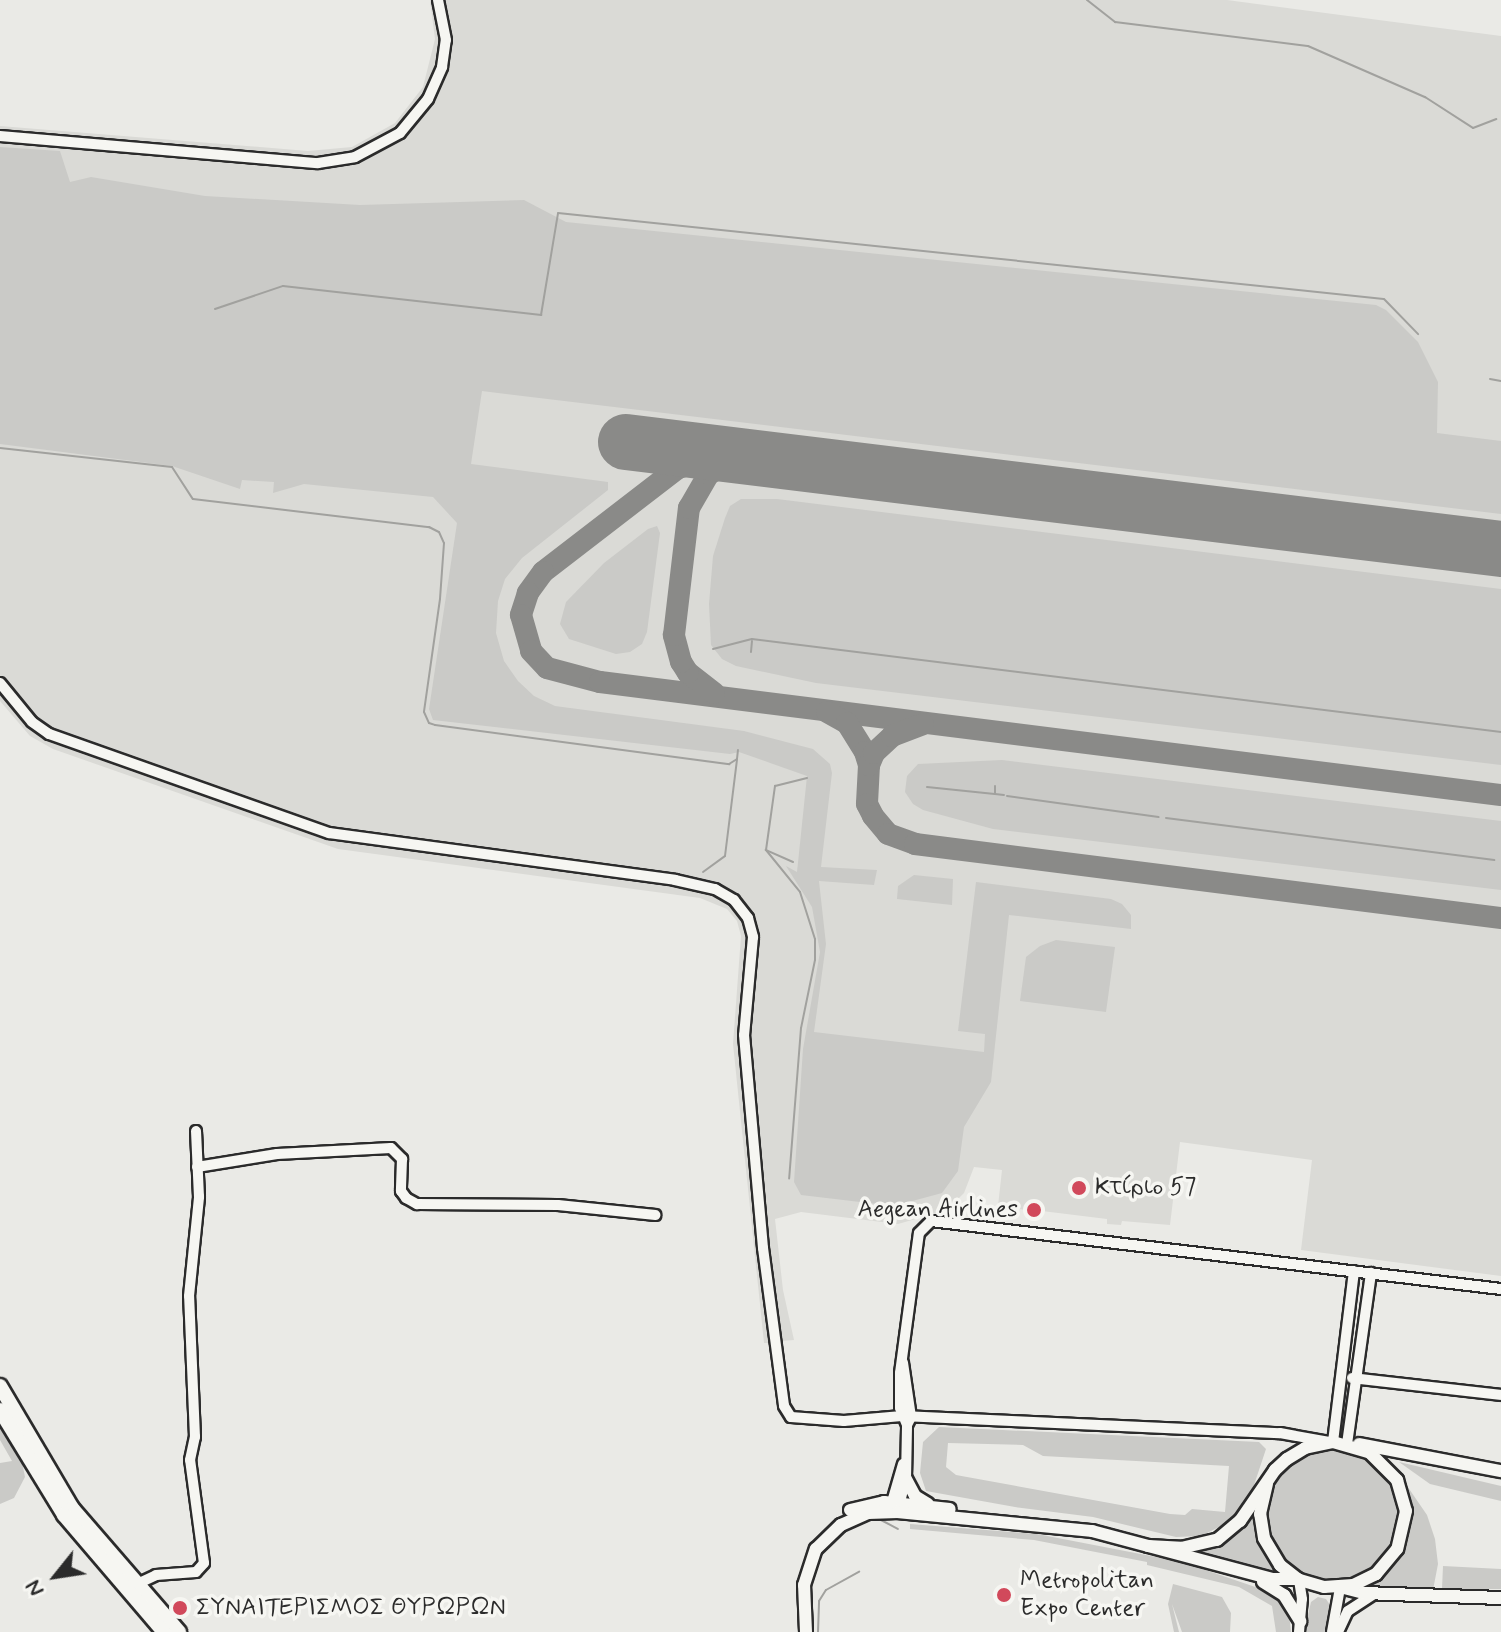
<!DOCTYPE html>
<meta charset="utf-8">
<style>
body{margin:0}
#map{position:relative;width:1501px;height:1632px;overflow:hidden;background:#eaeae6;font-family:Mynerve,sans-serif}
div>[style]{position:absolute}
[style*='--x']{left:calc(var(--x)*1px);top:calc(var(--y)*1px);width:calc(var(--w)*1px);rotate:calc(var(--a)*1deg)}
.built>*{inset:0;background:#dadad6}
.green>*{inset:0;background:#cacac7}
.round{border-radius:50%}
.stream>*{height:2px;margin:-1px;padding:0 1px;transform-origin:1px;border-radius:1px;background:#a1a19e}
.taxiway>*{height:22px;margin:-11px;padding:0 11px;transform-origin:11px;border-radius:11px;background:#8a8a88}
.runway>*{height:56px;margin:-28px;padding:0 28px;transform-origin:28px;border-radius:28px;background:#8a8a88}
.roads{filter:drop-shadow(2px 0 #2b2b2b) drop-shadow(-2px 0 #2b2b2b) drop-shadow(0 2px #2b2b2b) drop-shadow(0 -2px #2b2b2b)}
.minor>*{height:10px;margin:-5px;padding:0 5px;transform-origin:5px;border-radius:5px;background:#f6f6f2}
.tertiary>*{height:12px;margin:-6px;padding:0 6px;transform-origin:6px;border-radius:6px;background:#f6f6f2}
.secondary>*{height:14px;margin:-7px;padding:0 7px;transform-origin:7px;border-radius:7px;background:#f6f6f2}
.dots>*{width:22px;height:22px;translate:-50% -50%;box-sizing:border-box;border:4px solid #f6f6f2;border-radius:50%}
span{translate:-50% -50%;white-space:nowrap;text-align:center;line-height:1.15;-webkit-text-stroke:7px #f6f6f2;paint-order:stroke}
.poi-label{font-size:24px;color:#2b2b2b}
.left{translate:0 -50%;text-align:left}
.right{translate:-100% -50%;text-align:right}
.north{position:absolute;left:16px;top:1536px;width:80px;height:80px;-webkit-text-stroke:6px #f6f6f2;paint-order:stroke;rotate:240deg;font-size:22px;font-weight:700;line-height:32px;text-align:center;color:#2b2b2b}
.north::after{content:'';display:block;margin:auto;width:28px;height:36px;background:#2b2b2b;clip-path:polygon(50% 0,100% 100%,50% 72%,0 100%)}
</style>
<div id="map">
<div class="built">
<div style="clip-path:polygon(430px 0,1227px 0,1501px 36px,1501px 1276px,1301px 1250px,1312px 1160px,1180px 1142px,1170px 1225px,1122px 1221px,1121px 1225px,1107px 1224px,1107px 1219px,1042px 1211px,1041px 1216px,1026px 1215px,1026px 1210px,998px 1206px,1002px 1170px,974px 1167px,964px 1193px,947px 1210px,898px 1224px,801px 1212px,775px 1219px,783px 1290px,794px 1340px,782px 1341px,780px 1331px,770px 1332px,770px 1343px,764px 1343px,733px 1044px,741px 936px,737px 921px,727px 909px,700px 898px,338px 849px,53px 749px,30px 736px,0 701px,0 126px,308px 151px,352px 147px,395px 123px,423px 87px,435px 39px)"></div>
</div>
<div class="green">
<div style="clip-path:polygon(0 147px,60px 151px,70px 182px,91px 177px,205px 196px,360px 205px,524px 200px,566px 222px,1376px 305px,1386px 310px,1418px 342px,1438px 382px,1437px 433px,1501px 441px,1501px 514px,482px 391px,471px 464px,608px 482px,608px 490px,522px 558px,505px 579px,498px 601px,496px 633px,504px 661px,518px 681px,534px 696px,555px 706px,744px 731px,813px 749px,830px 764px,832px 773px,821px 867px,877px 870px,874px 885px,819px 881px,826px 944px,814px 1032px,984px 1052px,985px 1034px,958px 1031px,976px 882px,1111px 899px,1122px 904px,1131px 915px,1131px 929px,1009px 915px,991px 1082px,964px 1127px,958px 1171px,942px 1193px,894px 1206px,801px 1195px,794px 1182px,803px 1049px,820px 952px,812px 907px,786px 866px,797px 872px,807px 776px,739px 752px,730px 754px,433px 720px,429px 709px,457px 523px,433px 497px,304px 484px,273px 493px,274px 482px,242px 480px,240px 489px,172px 466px,0 444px)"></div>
<div style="clip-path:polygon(741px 499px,777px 499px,1501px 589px,1501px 765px,816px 683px,736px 666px,722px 659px,711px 645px,709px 604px,713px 556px,725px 518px,730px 506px)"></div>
<div style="clip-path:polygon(657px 526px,660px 533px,647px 632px,642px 644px,630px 652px,616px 654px,569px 639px,560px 624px,566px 602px,604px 563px,648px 529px)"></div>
<div style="clip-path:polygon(1002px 760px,1501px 821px,1501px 890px,993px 829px,923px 810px,913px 804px,905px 792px,907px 776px,918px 764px)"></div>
<div style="clip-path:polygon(914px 875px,953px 879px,952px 905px,897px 899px,898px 886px)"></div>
<div style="clip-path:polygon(1056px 940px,1115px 947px,1106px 1012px,1020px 1001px,1026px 957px,1040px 946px)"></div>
<div style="clip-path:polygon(0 1422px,22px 1462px,25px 1477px,14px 1498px,0 1504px,0 1463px,12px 1461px,0 1440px)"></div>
<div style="clip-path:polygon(evenodd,939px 1427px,1259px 1442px,1266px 1449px,1250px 1497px,1233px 1520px,1201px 1536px,1176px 1537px,1093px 1517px,1015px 1507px,926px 1491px,920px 1473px,923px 1442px,939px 1427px,948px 1443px,1023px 1445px,1043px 1456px,1229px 1466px,1225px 1512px,1192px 1509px,1185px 1515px,1170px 1514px,956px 1475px,946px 1467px,948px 1443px)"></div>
<div class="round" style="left:1268px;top:1450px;width:130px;height:130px"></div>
<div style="clip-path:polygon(1399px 1462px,1501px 1486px,1501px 1501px,1430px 1484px)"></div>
<div style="clip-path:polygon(1403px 1480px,1427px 1515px,1435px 1539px,1438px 1564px,1433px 1590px,1362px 1588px,1393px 1565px,1408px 1538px,1410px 1506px)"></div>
<div style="clip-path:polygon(1255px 1510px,1259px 1540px,1274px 1567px,1272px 1573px,1196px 1553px,1234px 1536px)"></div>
<div style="clip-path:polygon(910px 1524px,1037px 1534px,1182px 1562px,1270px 1592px,1289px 1613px,1291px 1632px,1276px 1632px,1272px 1606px,1239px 1587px,1147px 1565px,1147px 1562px,1034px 1540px,910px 1529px)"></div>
<div style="clip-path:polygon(1443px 1566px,1501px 1569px,1501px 1589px,1442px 1589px)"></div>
<div style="clip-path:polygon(1173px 1584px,1222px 1597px,1231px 1613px,1230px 1632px,1182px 1632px,1172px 1604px,1179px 1632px,1174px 1632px,1168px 1604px)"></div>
<div style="clip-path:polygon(1318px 1597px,1326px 1599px,1330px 1605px,1329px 1632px,1304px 1632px,1311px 1602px)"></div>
</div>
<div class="stream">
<div style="--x:1087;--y:0;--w:36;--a:38"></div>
<div style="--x:1115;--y:22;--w:194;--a:7.1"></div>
<div style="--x:1308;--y:46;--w:128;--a:23.6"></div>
<div style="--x:1425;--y:97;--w:57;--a:32.9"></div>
<div style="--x:1473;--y:128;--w:25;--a:-21"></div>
<div style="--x:215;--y:309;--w:72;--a:-18.7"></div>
<div style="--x:283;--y:286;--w:260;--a:6.4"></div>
<div style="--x:541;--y:315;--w:103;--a:-80.5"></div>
<div style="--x:558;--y:213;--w:830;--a:5.94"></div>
<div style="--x:1384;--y:299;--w:49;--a:45.8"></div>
<div style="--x:1490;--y:379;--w:11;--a:10"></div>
<div style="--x:0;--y:448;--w:173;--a:6.3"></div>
<div style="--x:172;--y:467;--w:38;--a:57"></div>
<div style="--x:193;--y:499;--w:238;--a:6.8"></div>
<div style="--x:429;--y:527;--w:11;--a:27"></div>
<div style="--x:439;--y:532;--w:12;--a:66"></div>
<div style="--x:444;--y:543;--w:56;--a:94.1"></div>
<div style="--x:440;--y:599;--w:114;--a:98.1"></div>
<div style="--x:424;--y:712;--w:12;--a:66"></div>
<div style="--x:429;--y:723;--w:6;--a:18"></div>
<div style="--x:435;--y:725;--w:297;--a:7.6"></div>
<div style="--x:729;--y:764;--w:9;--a:-32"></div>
<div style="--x:737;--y:759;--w:9;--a:-84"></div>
<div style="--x:713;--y:649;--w:40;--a:-14.4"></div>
<div style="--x:752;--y:639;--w:755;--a:7.08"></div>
<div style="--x:751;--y:652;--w:11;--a:-85"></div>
<div style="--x:995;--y:786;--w:8;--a:90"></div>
<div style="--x:995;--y:794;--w:9;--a:6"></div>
<div style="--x:927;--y:787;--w:68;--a:5.9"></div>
<div style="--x:1007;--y:796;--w:153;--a:7.9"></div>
<div style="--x:1166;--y:818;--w:331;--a:7.3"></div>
<div style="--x:766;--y:850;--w:54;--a:51"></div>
<div style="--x:800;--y:892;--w:49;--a:72.3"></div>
<div style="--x:815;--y:939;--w:21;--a:90"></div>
<div style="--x:815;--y:960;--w:69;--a:101.6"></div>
<div style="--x:801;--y:1028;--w:151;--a:94.5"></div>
<div style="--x:793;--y:862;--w:30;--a:-156"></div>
<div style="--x:766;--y:850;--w:65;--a:-82"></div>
<div style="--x:775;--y:786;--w:33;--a:-14"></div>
<div style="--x:703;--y:872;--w:27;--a:-36"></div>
<div style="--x:725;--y:856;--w:97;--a:-82.9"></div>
<div style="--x:881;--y:1520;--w:19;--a:28"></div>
<div style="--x:818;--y:1632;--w:31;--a:-88"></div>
<div style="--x:819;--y:1601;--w:13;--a:-58"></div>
<div style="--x:826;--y:1590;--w:38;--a:-29"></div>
</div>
<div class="taxiway">
<div style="--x:750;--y:457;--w:41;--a:178.6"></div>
<div style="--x:709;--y:458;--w:33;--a:162"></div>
<div style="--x:678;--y:468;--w:170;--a:142.4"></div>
<div style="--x:543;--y:572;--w:26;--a:126"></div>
<div style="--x:528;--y:593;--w:23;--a:108"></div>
<div style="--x:521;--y:615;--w:37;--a:74"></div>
<div style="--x:531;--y:651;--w:23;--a:47"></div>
<div style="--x:547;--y:668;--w:55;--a:14.8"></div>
<div style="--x:600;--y:682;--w:908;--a:7.15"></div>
<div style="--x:714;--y:693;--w:33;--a:-142"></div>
<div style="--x:688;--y:673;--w:13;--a:-122"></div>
<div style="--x:681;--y:662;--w:28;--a:-105"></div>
<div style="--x:674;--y:635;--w:128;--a:-83.3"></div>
<div style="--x:689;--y:508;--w:39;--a:-60"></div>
<div style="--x:709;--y:474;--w:26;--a:-29"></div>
<div style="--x:827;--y:712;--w:23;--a:29"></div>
<div style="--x:847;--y:723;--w:34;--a:58"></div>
<div style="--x:865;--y:752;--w:14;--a:73"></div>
<div style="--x:869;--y:765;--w:39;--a:93"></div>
<div style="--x:867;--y:804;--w:13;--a:63"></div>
<div style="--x:873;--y:816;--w:23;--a:50"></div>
<div style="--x:888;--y:834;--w:29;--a:20"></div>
<div style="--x:915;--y:844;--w:591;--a:7.2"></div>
<div style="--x:869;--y:765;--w:13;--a:-67"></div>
<div style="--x:874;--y:753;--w:25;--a:-43"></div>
<div style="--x:892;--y:736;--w:33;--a:-21"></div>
</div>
<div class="runway">
<div style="--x:626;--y:442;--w:882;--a:6.97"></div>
</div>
<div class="roads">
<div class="minor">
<div style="--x:0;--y:136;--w:319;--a:4.9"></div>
<div style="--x:318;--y:163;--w:37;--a:-9"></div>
<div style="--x:355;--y:157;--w:51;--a:-28.1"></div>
<div style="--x:400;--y:133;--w:44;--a:-50.5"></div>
<div style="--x:428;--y:99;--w:35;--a:-66"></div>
<div style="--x:442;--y:67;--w:27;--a:-82"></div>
<div style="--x:446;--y:40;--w:41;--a:-101.3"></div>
<div style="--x:0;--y:683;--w:50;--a:50.6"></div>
<div style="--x:32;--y:722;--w:21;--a:35"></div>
<div style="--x:49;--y:734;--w:297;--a:19.5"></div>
<div style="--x:329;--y:833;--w:349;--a:7.7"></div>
<div style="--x:675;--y:880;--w:41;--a:12.7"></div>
<div style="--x:715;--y:889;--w:22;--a:30"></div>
<div style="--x:734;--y:900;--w:23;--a:52"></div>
<div style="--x:748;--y:918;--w:20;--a:75"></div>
<div style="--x:753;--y:937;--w:98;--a:95.2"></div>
<div style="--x:744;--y:1035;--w:214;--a:84.9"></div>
<div style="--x:763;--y:1248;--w:159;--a:82.4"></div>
<div style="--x:784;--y:1406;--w:13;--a:58"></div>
<div style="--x:791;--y:1417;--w:53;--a:4.3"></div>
<div style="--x:844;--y:1421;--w:58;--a:-4.9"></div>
<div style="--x:902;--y:1416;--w:378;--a:2.6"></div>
<div style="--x:1280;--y:1433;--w:50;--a:10.4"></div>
<div style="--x:197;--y:1167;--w:81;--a:-9.2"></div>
<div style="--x:277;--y:1154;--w:114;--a:-3"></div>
<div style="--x:391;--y:1148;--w:16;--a:45"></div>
<div style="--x:402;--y:1159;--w:32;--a:92"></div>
<div style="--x:401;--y:1191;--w:9;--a:54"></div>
<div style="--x:406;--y:1198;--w:13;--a:29"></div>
<div style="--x:417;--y:1204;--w:141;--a:0.4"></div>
<div style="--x:558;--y:1205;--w:98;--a:5.9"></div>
<div style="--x:1352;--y:1378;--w:150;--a:6.5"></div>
<div style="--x:907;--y:1425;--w:18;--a:-112"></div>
<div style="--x:900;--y:1408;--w:35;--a:-90"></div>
<div style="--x:900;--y:1373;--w:141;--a:-82.3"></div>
<div style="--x:919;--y:1233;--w:17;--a:-45"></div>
<div style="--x:931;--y:1221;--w:574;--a:6.8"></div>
<div style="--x:1333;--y:1442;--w:172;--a:-83"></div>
<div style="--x:1347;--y:1444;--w:173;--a:-82"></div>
<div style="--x:890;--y:1509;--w:47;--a:-73.9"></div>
<div style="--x:898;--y:1510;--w:32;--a:-76"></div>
<div style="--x:906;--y:1479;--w:54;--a:-88.9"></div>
<div style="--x:907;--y:1425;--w:9;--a:-63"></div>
<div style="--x:911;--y:1417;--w:55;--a:-98.4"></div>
<div style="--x:135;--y:1585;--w:23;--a:-25"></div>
<div style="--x:156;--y:1575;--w:40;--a:-4.3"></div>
<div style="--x:196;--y:1572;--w:12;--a:-48"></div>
<div style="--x:204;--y:1563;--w:104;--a:-97.7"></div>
<div style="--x:190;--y:1460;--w:24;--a:-78"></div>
<div style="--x:195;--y:1437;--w:141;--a:-92.4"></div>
<div style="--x:189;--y:1296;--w:100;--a:-84.2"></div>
<div style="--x:199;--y:1197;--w:66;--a:-92.6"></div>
<div style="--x:1299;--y:1632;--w:33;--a:-85"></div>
<div style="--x:1302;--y:1599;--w:19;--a:-99"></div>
<div style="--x:1332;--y:1632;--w:45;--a:-79.7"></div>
<div style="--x:1338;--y:1632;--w:23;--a:-65"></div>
<div style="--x:1348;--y:1611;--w:30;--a:-33"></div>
</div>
<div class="tertiary">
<div style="--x:1359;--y:1444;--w:145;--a:10.8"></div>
<div style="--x:906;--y:1479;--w:19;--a:62"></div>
<div style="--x:915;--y:1496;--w:15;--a:32"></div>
<div style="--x:850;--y:1510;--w:35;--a:-13"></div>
<div style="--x:884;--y:1502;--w:66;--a:6.1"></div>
<div style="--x:1148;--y:1546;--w:33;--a:3"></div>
<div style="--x:1181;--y:1548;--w:37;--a:-13"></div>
<div style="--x:1217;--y:1540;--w:30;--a:-40"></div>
<div style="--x:1240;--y:1521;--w:62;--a:-55.5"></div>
<div style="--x:1275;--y:1470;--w:16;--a:-43"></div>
<div style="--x:1287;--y:1459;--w:21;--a:-31"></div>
<div style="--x:1305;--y:1448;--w:29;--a:-12"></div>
<div style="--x:1333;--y:1442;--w:37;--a:16"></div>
<div style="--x:1369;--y:1452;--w:40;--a:45"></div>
<div style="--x:1397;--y:1480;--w:32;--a:74"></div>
<div style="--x:1406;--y:1511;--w:39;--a:103"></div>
<div style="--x:1397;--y:1549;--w:33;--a:130"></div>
<div style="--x:1376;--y:1574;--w:25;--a:154"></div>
<div style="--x:1353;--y:1585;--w:29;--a:176"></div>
<div style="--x:1324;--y:1587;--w:26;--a:-164"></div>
<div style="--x:1299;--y:1580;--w:24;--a:-142"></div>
<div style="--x:1280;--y:1565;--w:31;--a:-121"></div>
<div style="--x:1264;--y:1538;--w:24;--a:-99"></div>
<div style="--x:1260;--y:1514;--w:31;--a:-77"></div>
<div style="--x:1263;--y:1582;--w:25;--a:32"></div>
<div style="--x:1284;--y:1595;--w:31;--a:58"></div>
<div style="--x:1344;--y:1588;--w:21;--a:14"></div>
<div style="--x:1364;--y:1593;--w:137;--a:2.1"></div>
<div style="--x:806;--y:1632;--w:47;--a:-92.4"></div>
<div style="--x:804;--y:1585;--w:38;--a:-72"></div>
<div style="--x:816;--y:1549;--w:35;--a:-44"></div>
<div style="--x:841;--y:1525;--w:30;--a:-24"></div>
<div style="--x:868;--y:1513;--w:30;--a:-2"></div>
<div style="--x:898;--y:1512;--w:195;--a:5.6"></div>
<div style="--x:1092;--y:1531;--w:187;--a:14.9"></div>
<div style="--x:1273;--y:1579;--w:25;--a:0"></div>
</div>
<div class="secondary">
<div style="--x:0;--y:1386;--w:142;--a:59.5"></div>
<div style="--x:72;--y:1508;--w:164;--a:49.2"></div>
<div style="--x:0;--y:1410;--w:123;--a:58.6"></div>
<div style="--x:64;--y:1515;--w:154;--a:49.5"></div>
</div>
</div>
<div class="dots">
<div style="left:1079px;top:1188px;background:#d1495b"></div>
<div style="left:1034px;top:1210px;background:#d1495b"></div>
<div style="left:1004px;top:1595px;background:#d1495b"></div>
<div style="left:180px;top:1608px;background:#d1495b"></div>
</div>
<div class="poi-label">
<span class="left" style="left:1095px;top:1188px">Κτίριο 57</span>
<span class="right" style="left:1018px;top:1210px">Aegean Airlines</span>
<span class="left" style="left:1020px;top:1595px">Metropolitan<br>Expo Center</span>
<span class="left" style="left:196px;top:1608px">ΣΥΝΑΙΤΕΡΙΣΜΟΣ ΘΥΡΩΡΩΝ</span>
</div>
<div class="north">N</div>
</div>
